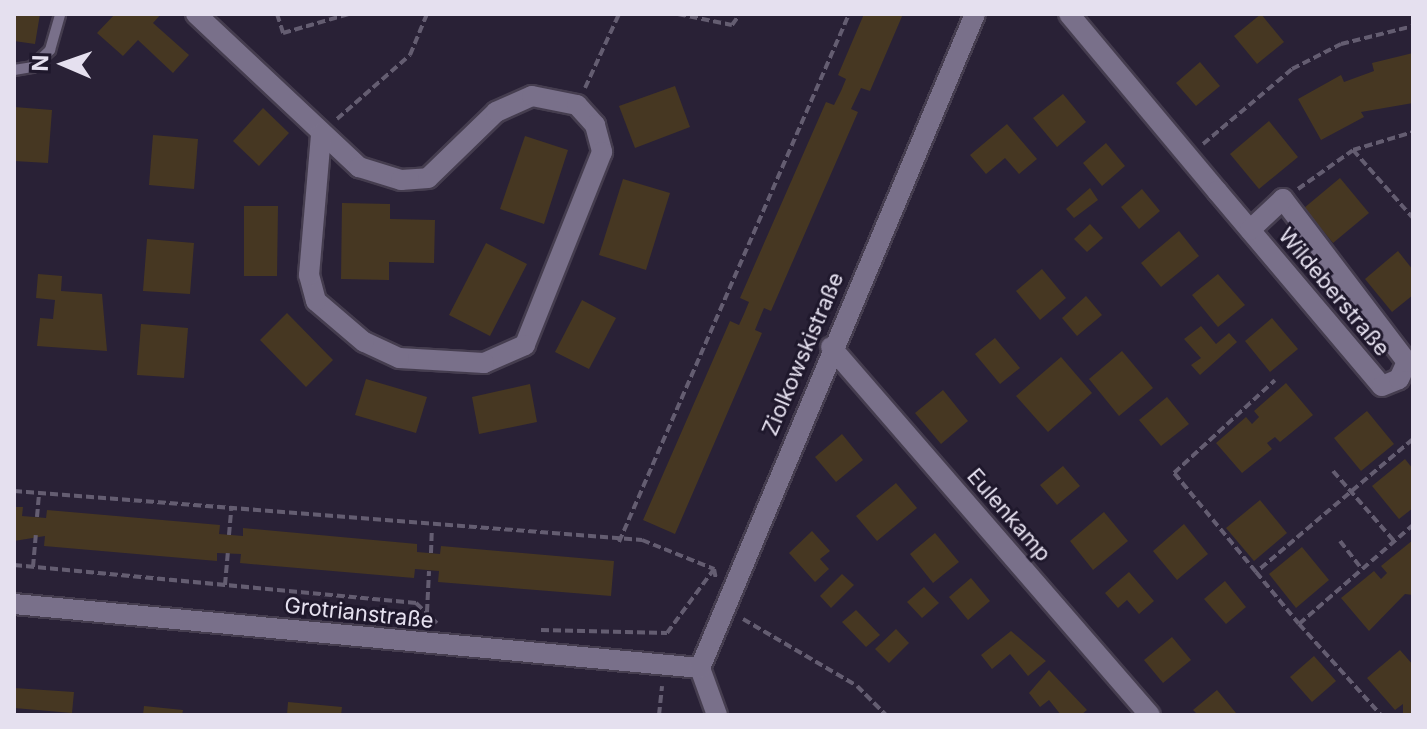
<!DOCTYPE html>
<meta charset="utf-8">
<style>
body{margin:0}
#map{position:relative;width:1427px;height:729px;overflow:hidden;background:#292136;font-family:Inter,sans-serif}
div>[style]{position:absolute}
[style*='--x']{left:calc(var(--x)*1px);top:calc(var(--y)*1px);width:calc(var(--w)*1px);rotate:calc(var(--a)*1deg)}
.building>*{inset:0;background:#463722}
.path>*{height:4px;margin-top:-2px;transform-origin:0;background:repeating-linear-gradient(90deg,#645d71 0 8px,transparent 0 12px)}
.roads{filter:drop-shadow(2px 0 #453d4f) drop-shadow(-2px 0 #453d4f) drop-shadow(0 2px #453d4f) drop-shadow(0 -2px #453d4f)}
.lane>*{height:10px;margin:-5px;padding:0 5px;transform-origin:5px;border-radius:5px;background:#79708a}
.street>*{height:20px;margin:-10px;padding:0 10px;transform-origin:10px;border-radius:10px;background:#79708a}
span{translate:-50% -50%;white-space:nowrap;text-align:center;line-height:1.15;-webkit-text-stroke:6px #1f182c;paint-order:stroke}
.street-label{font-size:22px;color:#e5e0ef}
.frame{position:absolute;inset:0;border:16px solid #e5e0ef;pointer-events:none}
.north{position:absolute;left:24px;top:24px;width:80px;height:80px;-webkit-text-stroke:6px #1f182c;paint-order:stroke;rotate:272deg;font-size:22px;font-weight:700;line-height:32px;text-align:center;color:#e5e0ef}
.north::after{content:'';display:block;margin:auto;width:28px;height:36px;background:#e5e0ef;clip-path:polygon(50% 0,100% 100%,50% 72%,0 100%)}
</style>
<div id="map">
<div class="building">
<div style="clip-path:polygon(14px 14px,40px 14px,35px 44px,14px 41px)"></div>
<div style="clip-path:polygon(115px 14px,161px 14px,153px 23px,189px 55px,173px 73px,138px 40px,123px 56px,97px 33px)"></div>
<div style="clip-path:polygon(864px 14px,903px 14px,870px 91px,861px 88px,851px 109px,858px 112px,771px 311px,764px 308px,759px 320px,755px 330px,762px 333px,675px 534px,643px 520px,730px 321px,739px 325px,744px 314px,749px 302px,740px 298px,826px 102px,834px 105px,841px 91px,846px 79px,838px 75px)"></div>
<div style="clip-path:polygon(1261px 14px,1284px 42px,1257px 64px,1234px 36px)"></div>
<div style="clip-path:polygon(1413px 53px,1413px 103px,1361px 112px,1364px 117px,1321px 140px,1298px 99px,1341px 75px,1344px 82px,1374px 71px,1372px 63px)"></div>
<div style="clip-path:polygon(1200px 62px,1220px 86px,1196px 106px,1176px 83px)"></div>
<div style="clip-path:polygon(675px 86px,690px 127px,635px 148px,619px 106px)"></div>
<div style="clip-path:polygon(1063px 94px,1086px 122px,1057px 147px,1033px 118px)"></div>
<div style="clip-path:polygon(14px 107px,52px 110px,48px 163px,14px 161px)"></div>
<div style="clip-path:polygon(263px 108px,289px 133px,259px 166px,233px 141px)"></div>
<div style="clip-path:polygon(1269px 121px,1298px 157px,1259px 189px,1230px 154px)"></div>
<div style="clip-path:polygon(1007px 124px,1037px 159px,1019px 174px,1005px 158px,986px 174px,970px 155px)"></div>
<div style="clip-path:polygon(153px 135px,198px 139px,194px 189px,149px 185px)"></div>
<div style="clip-path:polygon(525px 136px,568px 150px,544px 224px,500px 209px)"></div>
<div style="clip-path:polygon(1106px 143px,1125px 166px,1102px 186px,1083px 163px)"></div>
<div style="clip-path:polygon(1340px 178px,1369px 213px,1333px 243px,1304px 208px)"></div>
<div style="clip-path:polygon(623px 179px,670px 193px,646px 270px,599px 255px)"></div>
<div style="clip-path:polygon(1090px 188px,1098px 200px,1074px 218px,1066px 209px)"></div>
<div style="clip-path:polygon(1142px 189px,1160px 211px,1139px 229px,1121px 207px)"></div>
<div style="clip-path:polygon(342px 203px,390px 204px,390px 219px,435px 220px,434px 263px,389px 262px,389px 280px,341px 279px)"></div>
<div style="clip-path:polygon(244px 206px,278px 206px,277px 276px,244px 276px)"></div>
<div style="clip-path:polygon(1090px 224px,1103px 238px,1087px 252px,1074px 239px)"></div>
<div style="clip-path:polygon(1179px 231px,1199px 256px,1161px 287px,1141px 263px)"></div>
<div style="clip-path:polygon(147px 239px,194px 243px,190px 294px,143px 291px)"></div>
<div style="clip-path:polygon(486px 243px,527px 264px,490px 336px,449px 315px)"></div>
<div style="clip-path:polygon(1398px 251px,1413px 270px,1413px 295px,1392px 312px,1365px 279px)"></div>
<div style="clip-path:polygon(1042px 269px,1066px 298px,1040px 320px,1016px 291px)"></div>
<div style="clip-path:polygon(38px 274px,62px 276px,61px 291px,102px 294px,107px 351px,37px 346px,40px 318px,53px 319px,55px 300px,36px 298px)"></div>
<div style="clip-path:polygon(1218px 274px,1245px 305px,1218px 327px,1192px 295px)"></div>
<div style="clip-path:polygon(1086px 296px,1102px 315px,1077px 336px,1062px 318px)"></div>
<div style="clip-path:polygon(582px 300px,616px 318px,589px 369px,555px 352px)"></div>
<div style="clip-path:polygon(287px 313px,333px 360px,306px 387px,260px 340px)"></div>
<div style="clip-path:polygon(1272px 318px,1298px 349px,1270px 372px,1245px 341px)"></div>
<div style="clip-path:polygon(141px 324px,188px 328px,184px 378px,137px 375px)"></div>
<div style="clip-path:polygon(1201px 326px,1216px 344px,1229px 333px,1237px 342px,1200px 375px,1191px 365px,1201px 358px,1184px 339px)"></div>
<div style="clip-path:polygon(995px 338px,1020px 368px,1000px 384px,975px 354px)"></div>
<div style="clip-path:polygon(1122px 351px,1153px 388px,1119px 416px,1089px 379px)"></div>
<div style="clip-path:polygon(1061px 357px,1092px 393px,1048px 432px,1016px 396px)"></div>
<div style="clip-path:polygon(366px 379px,427px 397px,416px 433px,355px 415px)"></div>
<div style="clip-path:polygon(1286px 383px,1313px 415px,1280px 442px,1275px 437px,1267px 443px,1272px 449px,1242px 473px,1216px 443px,1246px 417px,1252px 424px,1259px 417px,1254px 411px)"></div>
<div style="clip-path:polygon(530px 384px,537px 422px,479px 434px,472px 397px)"></div>
<div style="clip-path:polygon(943px 390px,968px 421px,941px 444px,915px 413px)"></div>
<div style="clip-path:polygon(1167px 397px,1189px 424px,1161px 446px,1139px 420px)"></div>
<div style="clip-path:polygon(1367px 411px,1394px 444px,1361px 471px,1334px 438px)"></div>
<div style="clip-path:polygon(842px 434px,863px 460px,836px 482px,815px 457px)"></div>
<div style="clip-path:polygon(1405px 459px,1413px 469px,1413px 508px,1399px 519px,1372px 486px)"></div>
<div style="clip-path:polygon(1063px 466px,1080px 486px,1057px 505px,1040px 485px)"></div>
<div style="clip-path:polygon(896px 483px,917px 508px,877px 541px,856px 516px)"></div>
<div style="clip-path:polygon(1260px 500px,1287px 533px,1254px 561px,1226px 528px)"></div>
<div style="clip-path:polygon(14px 507px,23px 507px,22px 516px,46px 518px,47px 510px,220px 525px,219px 534px,243px 536px,243px 528px,417px 544px,417px 552px,440px 554px,441px 546px,614px 561px,611px 596px,438px 582px,439px 571px,415px 569px,414px 578px,240px 563px,241px 554px,217px 553px,217px 561px,44px 546px,45px 536px,14px 541px)"></div>
<div style="clip-path:polygon(1104px 512px,1128px 541px,1093px 570px,1070px 541px)"></div>
<div style="clip-path:polygon(1184px 524px,1208px 554px,1177px 580px,1153px 551px)"></div>
<div style="clip-path:polygon(812px 531px,830px 551px,820px 559px,829px 569px,815px 582px,789px 553px)"></div>
<div style="clip-path:polygon(935px 533px,959px 562px,933px 583px,910px 554px)"></div>
<div style="clip-path:polygon(1413px 540px,1413px 595px,1405px 594px,1369px 631px,1341px 598px,1374px 571px,1381px 579px,1387px 573px,1381px 566px)"></div>
<div style="clip-path:polygon(1302px 547px,1329px 580px,1296px 608px,1269px 574px)"></div>
<div style="clip-path:polygon(1129px 572px,1154px 601px,1139px 614px,1127px 600px,1118px 608px,1105px 593px)"></div>
<div style="clip-path:polygon(842px 574px,854px 585px,831px 608px,820px 596px)"></div>
<div style="clip-path:polygon(971px 578px,990px 601px,968px 620px,949px 597px)"></div>
<div style="clip-path:polygon(1225px 581px,1246px 607px,1226px 624px,1204px 599px)"></div>
<div style="clip-path:polygon(924px 587px,939px 603px,922px 618px,907px 602px)"></div>
<div style="clip-path:polygon(856px 610px,880px 635px,866px 647px,842px 622px)"></div>
<div style="clip-path:polygon(896px 629px,909px 643px,889px 663px,875px 649px)"></div>
<div style="clip-path:polygon(1011px 631px,1046px 661px,1028px 676px,1010px 654px,992px 669px,981px 655px)"></div>
<div style="clip-path:polygon(1172px 637px,1191px 660px,1163px 683px,1144px 660px)"></div>
<div style="clip-path:polygon(1400px 650px,1413px 665px,1413px 715px,1403px 715px,1403px 704px,1395px 710px,1367px 678px)"></div>
<div style="clip-path:polygon(1314px 656px,1336px 681px,1312px 702px,1290px 677px)"></div>
<div style="clip-path:polygon(1049px 670px,1087px 710px,1081px 715px,1061px 715px,1049px 700px,1040px 707px,1029px 693px)"></div>
<div style="clip-path:polygon(14px 688px,74px 692px,72px 713px,14px 708px)"></div>
<div style="clip-path:polygon(1217px 690px,1236px 713px,1198px 715px,1193px 710px)"></div>
<div style="clip-path:polygon(288px 702px,342px 707px,341px 715px,287px 715px)"></div>
<div style="clip-path:polygon(144px 706px,183px 710px,182px 715px,143px 715px)"></div>
</div>
<div class="path">
<div style="--x:277;--y:14;--w:20;--a:72"></div>
<div style="--x:283;--y:33;--w:69;--a:-16.1"></div>
<div style="--x:678;--y:14;--w:55;--a:11.5"></div>
<div style="--x:732;--y:25;--w:14;--a:-54"></div>
<div style="--x:585;--y:88;--w:81;--a:-65.3"></div>
<div style="--x:337;--y:119;--w:97;--a:-41.2"></div>
<div style="--x:410;--y:55;--w:44;--a:-67.5"></div>
<div style="--x:1203;--y:144;--w:116;--a:-40.1"></div>
<div style="--x:1292;--y:69;--w:55;--a:-27"></div>
<div style="--x:1341;--y:44;--w:74;--a:-14"></div>
<div style="--x:1353;--y:150;--w:91;--a:48.6"></div>
<div style="--x:1298;--y:189;--w:67;--a:-35.3"></div>
<div style="--x:1353;--y:150;--w:63;--a:-16.7"></div>
<div style="--x:1413;--y:439;--w:206;--a:139.7"></div>
<div style="--x:1256;--y:572;--w:67;--a:50.4"></div>
<div style="--x:1299;--y:624;--w:151;--a:-41"></div>
<div style="--x:1333;--y:471;--w:93;--a:48.9"></div>
<div style="--x:14;--y:491;--w:630;--a:4.46"></div>
<div style="--x:642;--y:540;--w:78;--a:21.9"></div>
<div style="--x:714;--y:569;--w:10;--a:79"></div>
<div style="--x:37;--y:517;--w:24;--a:-85"></div>
<div style="--x:229;--y:535;--w:25;--a:-85"></div>
<div style="--x:1340;--y:541;--w:36;--a:52"></div>
<div style="--x:619;--y:542;--w:576;--a:-66.46"></div>
<div style="--x:431;--y:553;--w:24;--a:-88"></div>
<div style="--x:14;--y:565;--w:404;--a:5.4"></div>
<div style="--x:416;--y:603;--w:29;--a:44"></div>
<div style="--x:33;--y:567;--w:32;--a:-85"></div>
<div style="--x:1256;--y:572;--w:129;--a:-129.6"></div>
<div style="--x:1174;--y:473;--w:137;--a:-42.6"></div>
<div style="--x:225;--y:585;--w:32;--a:-85"></div>
<div style="--x:427;--y:612;--w:41;--a:-87.2"></div>
<div style="--x:743;--y:619;--w:132;--a:30.4"></div>
<div style="--x:857;--y:686;--w:41;--a:45"></div>
<div style="--x:1299;--y:624;--w:122;--a:48"></div>
<div style="--x:541;--y:630;--w:126;--a:1.4"></div>
<div style="--x:667;--y:633;--w:79;--a:-53.7"></div>
<div style="--x:659;--y:715;--w:29;--a:-84"></div>
</div>
<div class="roads">
<div class="lane">
<div style="--x:14;--y:70;--w:18;--a:-9"></div>
<div style="--x:32;--y:67;--w:25;--a:-43"></div>
<div style="--x:50;--y:50;--w:37;--a:-74"></div>
</div>
<div class="street">
<div style="--x:196;--y:14;--w:224;--a:43.2"></div>
<div style="--x:359;--y:167;--w:44;--a:17.2"></div>
<div style="--x:401;--y:180;--w:27;--a:-4"></div>
<div style="--x:428;--y:178;--w:95;--a:-44.1"></div>
<div style="--x:496;--y:112;--w:39;--a:-24"></div>
<div style="--x:532;--y:96;--w:46;--a:11.3"></div>
<div style="--x:577;--y:105;--w:27;--a:48"></div>
<div style="--x:595;--y:125;--w:28;--a:75"></div>
<div style="--x:602;--y:152;--w:208;--a:111.8"></div>
<div style="--x:525;--y:345;--w:45;--a:156.3"></div>
<div style="--x:484;--y:363;--w:85;--a:-176.6"></div>
<div style="--x:399;--y:358;--w:38;--a:-155"></div>
<div style="--x:364;--y:342;--w:63;--a:-139.5"></div>
<div style="--x:316;--y:301;--w:27;--a:-105"></div>
<div style="--x:309;--y:275;--w:142;--a:-85.1"></div>
<div style="--x:1069;--y:14;--w:231;--a:50.1"></div>
<div style="--x:1217;--y:191;--w:255;--a:49.8"></div>
<div style="--x:1382;--y:386;--w:18;--a:-22"></div>
<div style="--x:1399;--y:379;--w:19;--a:-65"></div>
<div style="--x:1407;--y:362;--w:205;--a:-127.3"></div>
<div style="--x:1283;--y:199;--w:45;--a:136.8"></div>
<div style="--x:831;--y:347;--w:487;--a:49.1"></div>
<div style="--x:14;--y:604;--w:689;--a:5.33"></div>
<div style="--x:717;--y:715;--w:50;--a:-109.9"></div>
<div style="--x:700;--y:668;--w:709;--a:-67.19"></div>
</div>
</div>
<div class="street-label">
<span style="left:1334px;top:292px;rotate:50deg">Wildeberstraße</span>
<span style="left:803px;top:354px;rotate:-67deg">Ziolkowskistraße</span>
<span style="left:1009px;top:515px;rotate:49deg">Eulenkamp</span>
<span style="left:359px;top:613px;rotate:6deg">Grotrianstraße</span>
</div>
<div class="frame"></div>
<div class="north">N</div>
</div>
